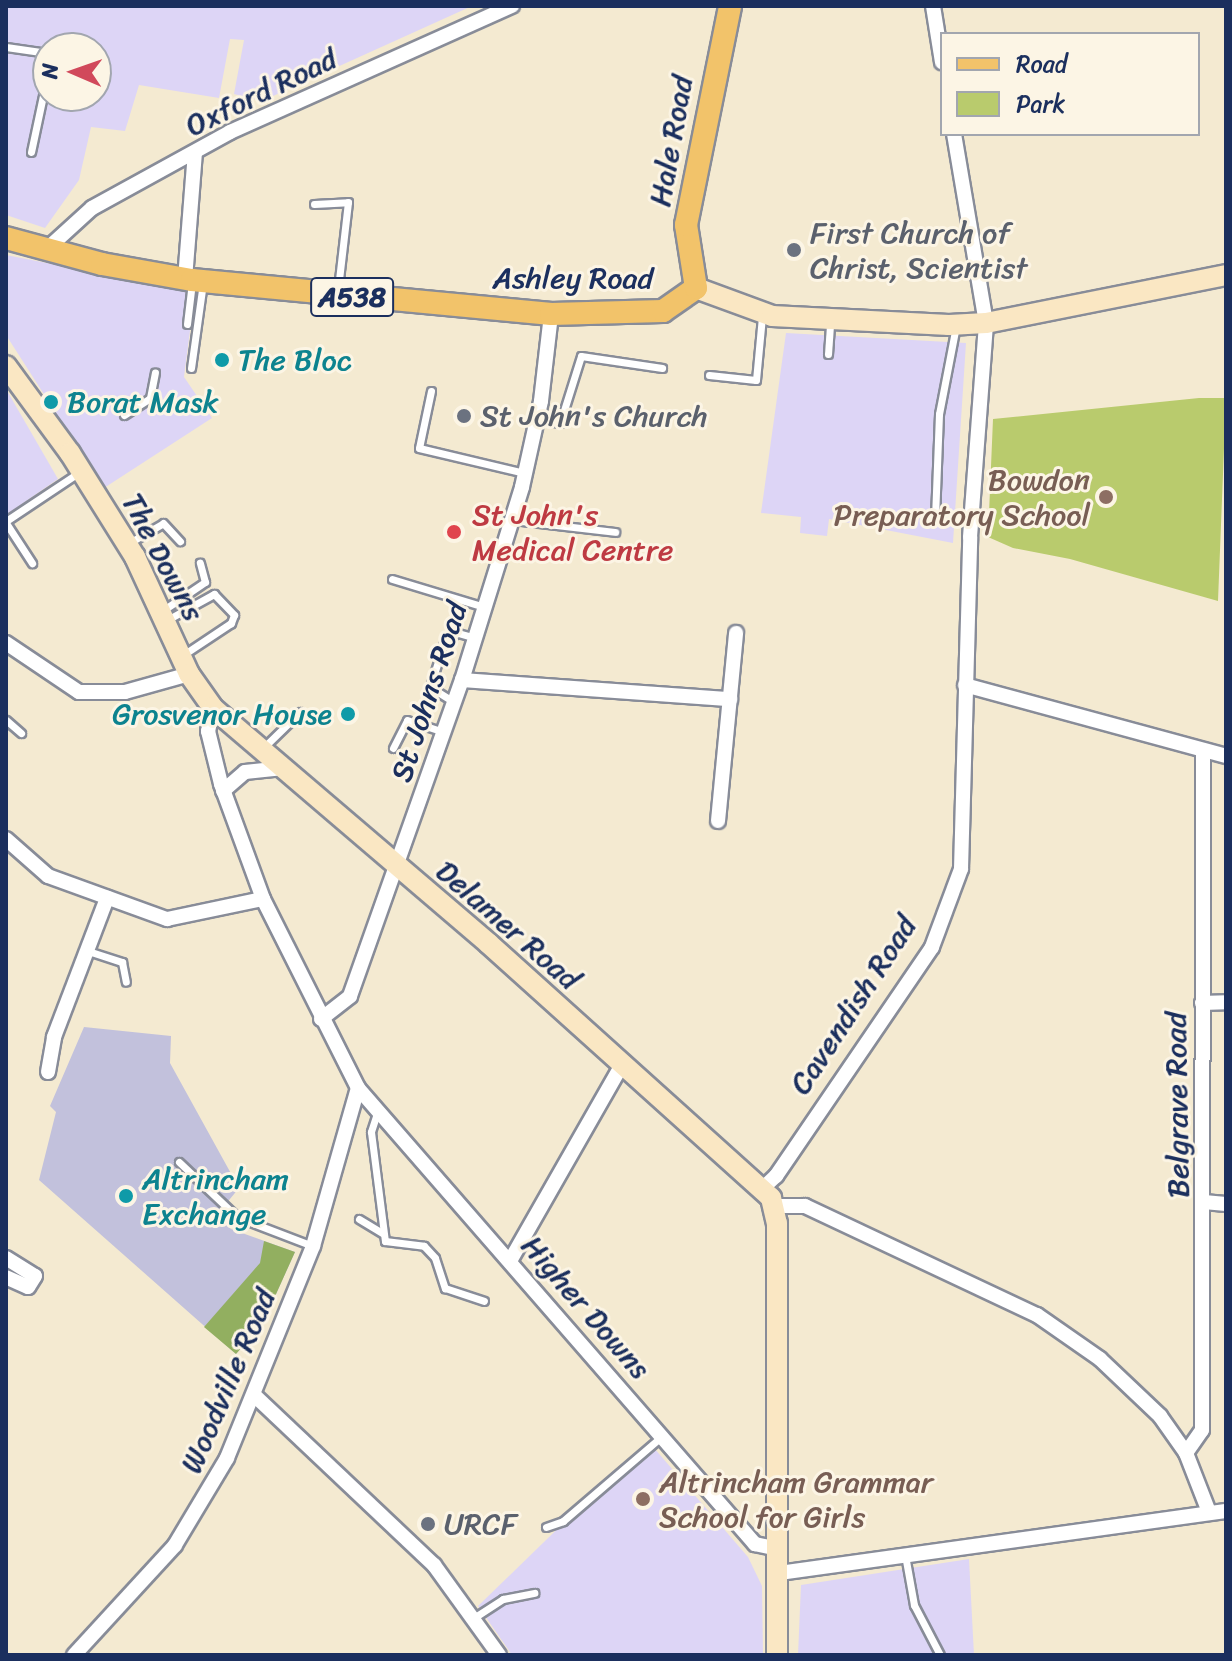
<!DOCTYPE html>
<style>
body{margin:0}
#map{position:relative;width:1232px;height:1661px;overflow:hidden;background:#f4ead1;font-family:Sriracha,sans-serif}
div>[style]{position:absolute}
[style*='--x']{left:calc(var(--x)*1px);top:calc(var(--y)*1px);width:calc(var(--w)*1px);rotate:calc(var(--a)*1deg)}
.built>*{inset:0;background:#ddd5f6}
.industrial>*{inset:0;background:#c2c1dc}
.green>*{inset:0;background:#b9cb6d}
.forest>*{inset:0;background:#92af60}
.roads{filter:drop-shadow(2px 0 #888c98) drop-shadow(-2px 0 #888c98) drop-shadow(0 2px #888c98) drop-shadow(0 -2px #888c98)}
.lane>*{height:7px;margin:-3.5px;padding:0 3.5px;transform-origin:3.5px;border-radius:3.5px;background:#fff}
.street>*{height:14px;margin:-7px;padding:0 7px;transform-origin:7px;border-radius:7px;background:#fff}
.secondary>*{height:20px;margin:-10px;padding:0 10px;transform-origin:10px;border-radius:10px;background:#fae7c3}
.primary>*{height:22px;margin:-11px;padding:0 11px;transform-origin:11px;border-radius:11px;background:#f2c36a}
.dots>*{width:22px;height:22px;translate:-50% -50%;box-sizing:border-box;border:4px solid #fcf5e5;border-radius:50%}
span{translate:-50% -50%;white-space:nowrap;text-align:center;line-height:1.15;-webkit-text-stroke:6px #fcf5e5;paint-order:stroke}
.shield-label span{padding:2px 6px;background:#fcf5e5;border:2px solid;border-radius:6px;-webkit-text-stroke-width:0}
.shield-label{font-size:28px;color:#1b2f5e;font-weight:700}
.street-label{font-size:30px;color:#1b2f5e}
.worship-label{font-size:30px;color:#5b616d}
.left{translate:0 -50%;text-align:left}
.culture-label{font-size:30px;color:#0d838f}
.right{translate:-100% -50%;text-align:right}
.education-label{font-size:30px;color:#785e54}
.health-label{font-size:30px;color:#be3a42}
.frame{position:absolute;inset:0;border:8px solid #1b2f5e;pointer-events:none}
.legend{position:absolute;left:940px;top:32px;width:260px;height:104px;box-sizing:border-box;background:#fcf5e5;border:2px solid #a2a6af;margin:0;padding:10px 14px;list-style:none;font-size:24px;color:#1b2f5e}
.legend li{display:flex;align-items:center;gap:16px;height:40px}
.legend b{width:40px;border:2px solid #a2a6af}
.north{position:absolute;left:32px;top:32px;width:80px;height:80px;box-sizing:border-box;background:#fcf5e5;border:2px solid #a2a6af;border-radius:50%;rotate:272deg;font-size:22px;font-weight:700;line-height:32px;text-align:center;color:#1b2f5e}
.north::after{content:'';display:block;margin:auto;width:28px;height:36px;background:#d1495b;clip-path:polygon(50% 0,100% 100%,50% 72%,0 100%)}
</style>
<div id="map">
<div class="built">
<div style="clip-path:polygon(evenodd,6px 6px,472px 6px,262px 101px,234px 94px,244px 40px,230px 39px,219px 98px,139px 85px,125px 131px,91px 127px,79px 180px,45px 228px,6px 215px,6px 6px,48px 48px,96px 48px,96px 96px,48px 96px,48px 48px)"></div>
<div style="clip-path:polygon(6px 255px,195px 292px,184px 377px,212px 418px,104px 488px,6px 335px)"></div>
<div style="clip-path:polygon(786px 333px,966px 343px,953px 543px,829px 519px,827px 536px,800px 533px,801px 517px,761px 513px)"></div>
<div style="clip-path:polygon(6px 389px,58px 479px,6px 515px)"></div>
<div style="clip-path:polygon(648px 1441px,748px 1557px,762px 1586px,763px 1655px,512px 1655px,478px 1606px)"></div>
<div style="clip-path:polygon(969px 1559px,974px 1655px,798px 1655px,801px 1585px)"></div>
</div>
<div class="industrial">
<div style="clip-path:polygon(84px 1027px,171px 1036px,170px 1063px,239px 1188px,216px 1216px,231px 1229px,295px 1252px,263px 1323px,236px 1354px,39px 1180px,56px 1112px,50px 1106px)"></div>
</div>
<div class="green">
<div style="clip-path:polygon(1199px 398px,1226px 398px,1218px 601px,1070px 559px,1013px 548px,988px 537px,993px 419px)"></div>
</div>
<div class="forest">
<div style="clip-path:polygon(264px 1241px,295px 1252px,263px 1323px,236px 1354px,204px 1327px,260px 1263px)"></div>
</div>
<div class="roads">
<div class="lane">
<div style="--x:6;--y:47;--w:42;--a:8.1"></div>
<div style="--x:31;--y:152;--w:82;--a:-78"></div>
<div style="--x:314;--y:204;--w:34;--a:-3"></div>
<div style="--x:348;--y:202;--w:88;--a:96.6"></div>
<div style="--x:187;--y:324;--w:42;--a:-83.2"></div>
<div style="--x:828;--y:354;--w:32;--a:-86"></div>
<div style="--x:191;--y:368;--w:86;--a:-82"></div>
<div style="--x:709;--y:375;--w:47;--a:6.1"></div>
<div style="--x:756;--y:380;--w:64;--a:-84.6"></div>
<div style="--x:431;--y:391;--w:58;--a:101.9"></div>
<div style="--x:419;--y:448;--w:109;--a:13.3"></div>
<div style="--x:124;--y:415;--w:31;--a:-33"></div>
<div style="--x:150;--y:398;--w:26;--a:-79"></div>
<div style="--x:537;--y:419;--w:23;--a:10"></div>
<div style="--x:560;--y:423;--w:70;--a:-72.6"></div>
<div style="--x:581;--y:356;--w:82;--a:8.4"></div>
<div style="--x:935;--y:518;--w:104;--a:-87.8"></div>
<div style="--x:939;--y:414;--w:90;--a:-79.1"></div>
<div style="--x:512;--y:520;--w:104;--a:6.6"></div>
<div style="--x:6;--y:521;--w:90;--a:-33.7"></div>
<div style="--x:6;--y:523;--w:48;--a:57"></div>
<div style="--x:129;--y:543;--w:39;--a:-30"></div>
<div style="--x:163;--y:523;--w:25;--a:47"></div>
<div style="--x:392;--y:579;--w:97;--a:16.8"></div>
<div style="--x:162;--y:611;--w:52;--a:-34"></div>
<div style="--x:205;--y:582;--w:20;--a:-105"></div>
<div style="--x:167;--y:620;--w:54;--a:-29"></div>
<div style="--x:214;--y:594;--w:29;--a:46"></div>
<div style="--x:234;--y:615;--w:9;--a:111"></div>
<div style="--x:231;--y:623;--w:58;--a:146.3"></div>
<div style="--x:454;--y:702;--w:28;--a:-148"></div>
<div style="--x:430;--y:687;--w:50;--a:-72.6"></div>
<div style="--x:445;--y:639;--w:14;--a:-25"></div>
<div style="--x:458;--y:633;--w:18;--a:16"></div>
<div style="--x:6;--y:720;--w:20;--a:41"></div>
<div style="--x:393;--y:748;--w:31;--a:-63"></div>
<div style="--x:407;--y:720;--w:38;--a:18"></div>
<div style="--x:262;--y:749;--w:53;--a:-44.2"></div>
<div style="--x:88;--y:951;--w:36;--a:18"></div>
<div style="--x:122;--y:962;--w:20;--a:79"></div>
<div style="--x:378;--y:1110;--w:23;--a:108"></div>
<div style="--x:371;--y:1132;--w:110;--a:82.7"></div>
<div style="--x:385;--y:1241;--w:39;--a:7"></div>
<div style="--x:424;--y:1246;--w:16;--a:47"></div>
<div style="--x:435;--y:1258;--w:32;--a:72"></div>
<div style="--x:445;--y:1288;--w:41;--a:18.4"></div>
<div style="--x:179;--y:1162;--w:80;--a:43.5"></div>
<div style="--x:237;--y:1217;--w:81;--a:20.9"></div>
<div style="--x:359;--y:1219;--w:27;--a:31"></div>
<div style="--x:546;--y:1527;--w:18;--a:-19"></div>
<div style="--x:563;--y:1521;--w:130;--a:-40.6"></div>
<div style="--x:905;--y:1555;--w:51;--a:79.8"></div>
<div style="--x:914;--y:1605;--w:56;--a:62.5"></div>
<div style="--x:472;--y:1619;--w:37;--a:-33"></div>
<div style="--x:503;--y:1599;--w:32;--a:-11"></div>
</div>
<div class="street">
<div style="--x:933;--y:6;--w:57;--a:80.9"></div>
<div style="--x:47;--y:249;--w:61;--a:-42.3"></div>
<div style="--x:92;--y:208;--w:158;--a:-28.8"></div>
<div style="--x:230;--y:132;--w:309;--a:-24.1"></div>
<div style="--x:185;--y:279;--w:126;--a:-85.5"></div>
<div style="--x:6;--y:643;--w:88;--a:33.9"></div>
<div style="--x:79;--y:692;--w:46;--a:0"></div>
<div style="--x:125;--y:692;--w:66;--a:-15.7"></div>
<div style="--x:462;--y:680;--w:269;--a:4.1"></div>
<div style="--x:965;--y:685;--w:270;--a:15.2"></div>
<div style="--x:213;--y:708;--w:24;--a:102"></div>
<div style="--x:208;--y:731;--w:55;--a:76.2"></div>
<div style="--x:221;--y:784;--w:122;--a:69.9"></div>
<div style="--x:263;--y:899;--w:212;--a:63.3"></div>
<div style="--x:358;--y:1088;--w:605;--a:48.96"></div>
<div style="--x:755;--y:1544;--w:25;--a:12"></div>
<div style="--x:223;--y:791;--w:29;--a:-41"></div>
<div style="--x:245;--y:772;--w:36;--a:-6"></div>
<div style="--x:718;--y:821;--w:189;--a:-84.5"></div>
<div style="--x:6;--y:839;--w:56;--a:41.4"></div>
<div style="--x:48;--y:876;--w:127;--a:19.9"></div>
<div style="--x:167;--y:919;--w:98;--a:-11.8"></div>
<div style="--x:1202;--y:1003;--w:24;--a:-2"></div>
<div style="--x:321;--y:1019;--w:37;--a:-38"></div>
<div style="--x:350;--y:996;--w:335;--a:-70.5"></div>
<div style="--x:462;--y:680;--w:202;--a:-72.7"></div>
<div style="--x:522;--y:487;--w:88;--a:-77.5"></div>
<div style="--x:541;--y:401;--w:88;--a:-83.4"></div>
<div style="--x:48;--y:1072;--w:36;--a:-80"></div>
<div style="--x:54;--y:1037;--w:149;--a:-69.1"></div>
<div style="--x:763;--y:1188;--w:18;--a:-43"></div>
<div style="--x:776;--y:1176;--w:277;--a:-55.7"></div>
<div style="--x:932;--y:947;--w:83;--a:-69.6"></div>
<div style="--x:961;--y:869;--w:332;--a:-88.4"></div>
<div style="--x:970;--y:537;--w:215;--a:-85.7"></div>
<div style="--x:986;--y:323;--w:192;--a:-99.6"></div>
<div style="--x:1204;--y:1202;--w:22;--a:5"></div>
<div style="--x:774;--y:1206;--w:31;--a:0"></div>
<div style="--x:805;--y:1206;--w:256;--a:25.2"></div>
<div style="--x:1037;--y:1315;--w:77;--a:34.9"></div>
<div style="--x:1100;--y:1359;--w:83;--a:43.5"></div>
<div style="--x:1160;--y:1416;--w:45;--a:54.9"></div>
<div style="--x:1186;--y:1453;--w:63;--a:68.7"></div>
<div style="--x:6;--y:1258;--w:34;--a:32"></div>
<div style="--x:35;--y:1276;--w:13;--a:122"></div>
<div style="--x:28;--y:1287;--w:24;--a:-156"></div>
<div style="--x:510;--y:1261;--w:226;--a:-60.3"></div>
<div style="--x:254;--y:1395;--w:248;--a:43.4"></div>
<div style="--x:434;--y:1565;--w:111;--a:54.2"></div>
<div style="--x:1186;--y:1453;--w:28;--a:-55"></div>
<div style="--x:1202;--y:1430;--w:679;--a:-89.92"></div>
<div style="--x:779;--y:1573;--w:451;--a:-7.9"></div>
<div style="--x:74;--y:1655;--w:149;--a:-47.4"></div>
<div style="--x:175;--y:1545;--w:101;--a:-59.1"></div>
<div style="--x:227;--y:1458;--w:229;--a:-67.9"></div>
<div style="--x:313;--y:1246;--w:164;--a:-74.1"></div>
</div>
<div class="secondary">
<div style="--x:696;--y:288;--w:81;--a:20.2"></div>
<div style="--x:772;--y:316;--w:177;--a:2.9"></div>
<div style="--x:949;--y:325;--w:37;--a:-3"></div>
<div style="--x:986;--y:323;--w:245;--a:-11.3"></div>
<div style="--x:6;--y:366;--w:108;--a:53.7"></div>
<div style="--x:70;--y:453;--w:123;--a:58"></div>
<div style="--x:135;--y:557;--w:129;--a:65.2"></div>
<div style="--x:189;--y:674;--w:42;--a:54.8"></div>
<div style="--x:213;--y:708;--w:362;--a:40.5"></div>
<div style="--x:488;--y:943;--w:381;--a:42"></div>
<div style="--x:771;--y:1198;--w:26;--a:77"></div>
<div style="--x:777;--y:1223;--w:432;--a:90"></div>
</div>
<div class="primary">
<div style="--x:6;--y:238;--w:99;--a:15.2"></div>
<div style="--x:102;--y:264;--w:91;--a:10.1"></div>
<div style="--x:192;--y:280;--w:361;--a:5.4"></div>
<div style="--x:551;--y:314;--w:112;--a:-1.5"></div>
<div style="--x:663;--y:311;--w:40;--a:-34.9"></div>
<div style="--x:696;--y:288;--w:64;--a:-99"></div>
<div style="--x:686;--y:225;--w:223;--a:-78.6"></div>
</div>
</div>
<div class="dots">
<div style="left:794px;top:250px;background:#6b7280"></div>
<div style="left:222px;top:360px;background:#0f9aa8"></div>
<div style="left:51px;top:402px;background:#0f9aa8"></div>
<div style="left:464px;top:416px;background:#6b7280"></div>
<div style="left:1106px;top:497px;background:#8d6e63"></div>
<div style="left:454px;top:532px;background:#e0444e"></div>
<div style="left:348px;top:714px;background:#0f9aa8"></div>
<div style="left:126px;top:1196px;background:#0f9aa8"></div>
<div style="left:643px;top:1499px;background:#8d6e63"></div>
<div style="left:428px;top:1524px;background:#6b7280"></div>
</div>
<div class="shield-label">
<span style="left:352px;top:297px">A538</span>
</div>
<div class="street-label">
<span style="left:261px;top:92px;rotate:-26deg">Oxford Road</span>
<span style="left:671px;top:141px;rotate:-80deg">Hale Road</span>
<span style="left:573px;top:278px">Ashley Road</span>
<span style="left:163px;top:557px;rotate:62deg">The Downs</span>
<span style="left:429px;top:692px;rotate:-72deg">St Johns Road</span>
<span style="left:508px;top:925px;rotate:41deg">Delamer Road</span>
<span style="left:853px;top:1005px;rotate:-57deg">Cavendish Road</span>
<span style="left:1177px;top:1105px;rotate:-91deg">Belgrave Road</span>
<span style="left:586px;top:1307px;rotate:49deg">Higher Downs</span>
<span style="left:228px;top:1381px;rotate:-67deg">Woodville Road</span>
</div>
<div class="worship-label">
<span class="left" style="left:810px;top:250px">First Church of<br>Christ, Scientist</span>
<span class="left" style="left:480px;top:416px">St John's Church</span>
<span class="left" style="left:444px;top:1524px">URCF</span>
</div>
<div class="culture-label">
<span class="left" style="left:238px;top:360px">The Bloc</span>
<span class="left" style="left:67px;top:402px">Borat Mask</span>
<span class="right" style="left:332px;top:714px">Grosvenor House</span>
<span class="left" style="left:142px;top:1196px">Altrincham<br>Exchange</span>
</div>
<div class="education-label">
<span class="right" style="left:1090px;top:497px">Bowdon<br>Preparatory School</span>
<span class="left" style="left:659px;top:1499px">Altrincham Grammar<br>School for Girls</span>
</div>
<div class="health-label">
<span class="left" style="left:472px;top:532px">St John's<br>Medical Centre</span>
</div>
<div class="frame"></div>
<ul class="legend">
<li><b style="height:10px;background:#f2c36a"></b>Road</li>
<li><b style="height:22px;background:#b9cb6d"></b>Park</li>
</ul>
<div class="north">N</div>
</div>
